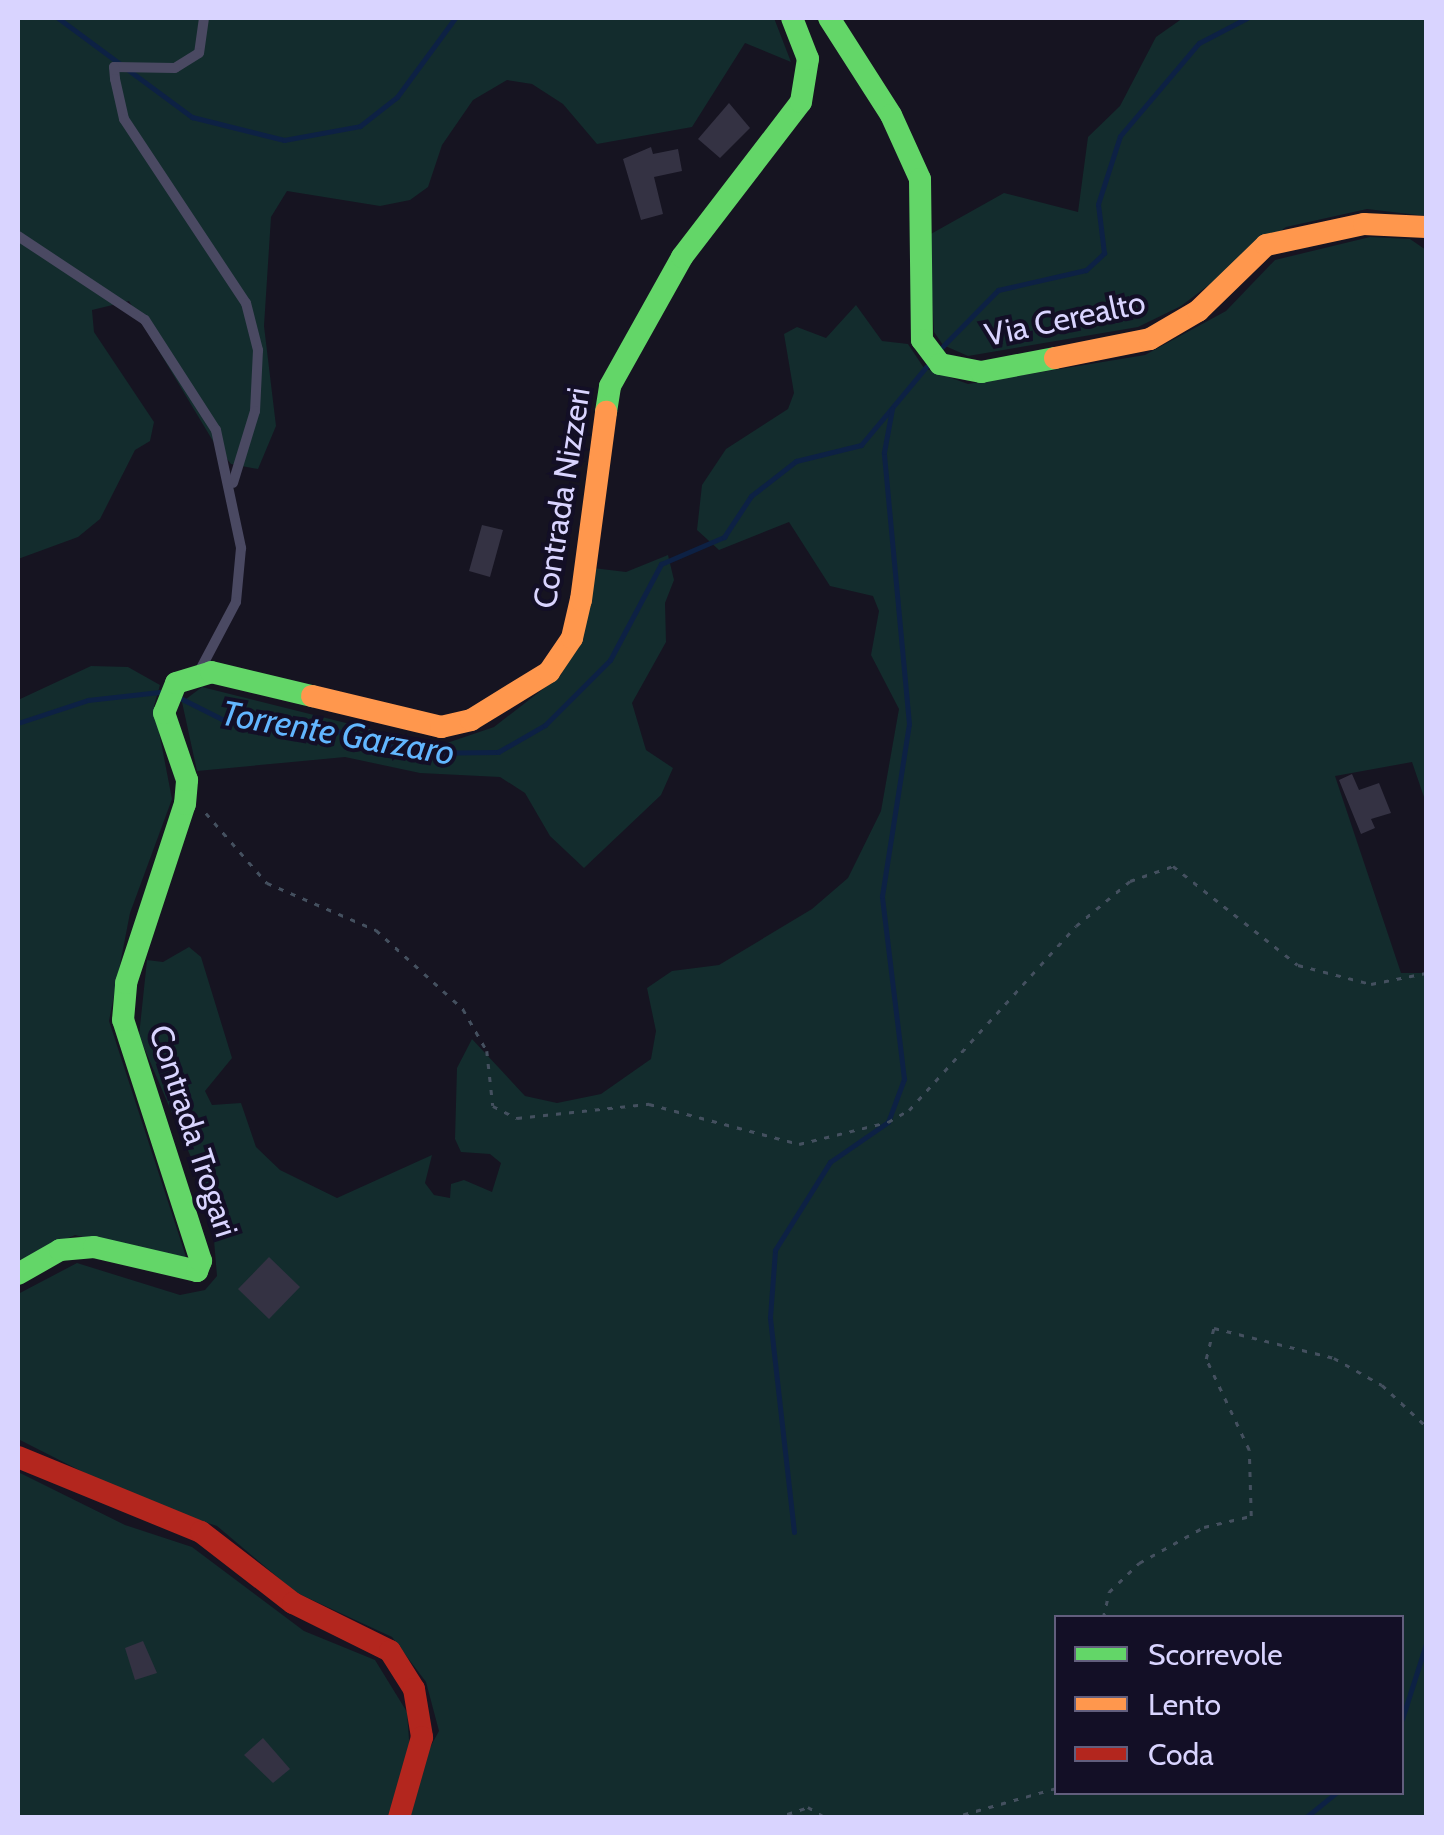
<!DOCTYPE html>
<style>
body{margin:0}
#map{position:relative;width:1444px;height:1835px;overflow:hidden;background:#161421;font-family:Cabin,sans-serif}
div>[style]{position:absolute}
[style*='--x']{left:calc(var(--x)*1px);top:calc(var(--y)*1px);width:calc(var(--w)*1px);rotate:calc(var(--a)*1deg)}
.green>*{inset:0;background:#132c2d}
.stream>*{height:5px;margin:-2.5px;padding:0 2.5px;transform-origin:2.5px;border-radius:2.5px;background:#0d2144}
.building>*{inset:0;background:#343243}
.path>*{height:2.5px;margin-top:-1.25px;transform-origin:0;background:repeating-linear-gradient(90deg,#44505f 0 5px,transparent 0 13px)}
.lane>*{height:10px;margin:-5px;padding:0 5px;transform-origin:5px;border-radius:5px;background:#4a4962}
.fast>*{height:22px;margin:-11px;padding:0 11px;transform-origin:11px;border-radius:11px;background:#63d668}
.slow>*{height:22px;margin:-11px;padding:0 11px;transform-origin:11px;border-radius:11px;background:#ff974d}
.jam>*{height:22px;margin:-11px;padding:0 11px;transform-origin:11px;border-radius:11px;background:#b3261e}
span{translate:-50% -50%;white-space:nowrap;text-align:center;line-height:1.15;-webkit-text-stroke:8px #130f26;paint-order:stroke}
.street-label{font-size:32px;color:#d9d4ff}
.water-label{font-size:35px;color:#62b6ff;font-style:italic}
.frame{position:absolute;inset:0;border:20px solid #d9d4ff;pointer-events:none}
.legend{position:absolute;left:1054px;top:1615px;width:350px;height:180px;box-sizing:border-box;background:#130f26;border:2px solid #625e7d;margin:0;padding:12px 18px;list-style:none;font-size:30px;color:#d9d4ff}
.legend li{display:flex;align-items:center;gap:20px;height:50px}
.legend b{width:50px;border:2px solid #625e7d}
</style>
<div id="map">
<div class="green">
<div style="clip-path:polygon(18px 18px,774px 18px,791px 62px,745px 43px,692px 127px,597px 144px,563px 104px,532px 84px,507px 80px,473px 100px,442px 145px,428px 187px,410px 200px,380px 206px,287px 191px,271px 217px,264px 326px,276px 426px,258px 469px,231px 464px,213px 441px,129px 301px,92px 310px,94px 332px,154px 422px,150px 441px,135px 450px,100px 519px,78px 537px,18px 559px)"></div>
<div style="clip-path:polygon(1183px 18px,1426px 18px,1426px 216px,1367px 209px,1286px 227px,1181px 306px,1138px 327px,968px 356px,943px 345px,934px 332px,929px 235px,1004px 193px,1078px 212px,1088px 137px,1120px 106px,1156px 37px)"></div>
<div style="clip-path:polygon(evenodd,1370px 237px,1410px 239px,1426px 250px,1426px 803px,1412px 762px,1335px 776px,1401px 973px,1426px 973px,1426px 1817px,18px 1817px,18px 1472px,125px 1525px,192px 1547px,304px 1631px,375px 1660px,407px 1712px,412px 1780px,439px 1731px,426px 1682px,392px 1637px,295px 1592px,217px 1526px,136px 1499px,18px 1439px,18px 1294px,77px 1263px,180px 1295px,205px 1290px,217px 1276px,211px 1204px,139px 1036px,147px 960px,163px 962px,189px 947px,201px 957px,232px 1058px,205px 1091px,212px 1105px,241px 1103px,256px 1147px,280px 1170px,337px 1198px,432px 1155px,425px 1183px,434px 1195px,450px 1198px,451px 1184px,464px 1180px,492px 1192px,501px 1163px,490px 1154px,461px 1152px,455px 1139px,457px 1068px,472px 1039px,525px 1096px,557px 1103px,601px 1094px,651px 1059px,656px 1031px,647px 988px,672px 971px,719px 965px,812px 909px,848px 878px,881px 811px,899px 709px,871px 655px,879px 611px,873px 596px,830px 586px,789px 522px,719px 550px,697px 530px,702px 485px,726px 449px,788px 409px,794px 393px,784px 334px,797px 327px,826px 338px,856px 305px,882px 341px,908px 344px,924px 368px,968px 384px,1145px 355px,1226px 311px,1275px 260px,1370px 237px,1056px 1618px,1402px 1618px,1402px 1792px,1056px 1792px,1056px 1618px)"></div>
<div style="clip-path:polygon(668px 555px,674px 580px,665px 603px,666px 642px,632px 703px,646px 750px,673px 768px,661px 795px,584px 868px,550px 836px,525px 793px,500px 777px,420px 773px,345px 757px,197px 771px,182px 702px,202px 687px,438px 746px,494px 727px,561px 675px,593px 568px,626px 572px)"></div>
<div style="clip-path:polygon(91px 666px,128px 667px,160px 685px,154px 706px,172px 799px,130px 913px,109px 1021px,189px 1266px,75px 1235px,18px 1261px,18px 700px)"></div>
</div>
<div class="stream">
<div style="--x:58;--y:18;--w:167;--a:36.5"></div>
<div style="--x:192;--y:117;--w:95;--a:14"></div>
<div style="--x:284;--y:140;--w:77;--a:-10.4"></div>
<div style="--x:360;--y:126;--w:47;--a:-38.1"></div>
<div style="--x:397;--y:97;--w:98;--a:-53.7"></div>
<div style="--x:942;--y:347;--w:80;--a:-45.5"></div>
<div style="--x:998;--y:290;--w:90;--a:-12.8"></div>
<div style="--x:1086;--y:270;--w:25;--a:-43"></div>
<div style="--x:1104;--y:253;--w:49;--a:-97"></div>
<div style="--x:1098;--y:204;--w:71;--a:-72.1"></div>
<div style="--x:1120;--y:136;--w:122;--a:-49.7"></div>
<div style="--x:1199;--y:43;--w:54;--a:-27.5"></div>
<div style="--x:182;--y:699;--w:45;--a:26.6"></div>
<div style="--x:222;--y:719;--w:108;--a:5.3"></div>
<div style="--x:330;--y:729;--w:85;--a:16.3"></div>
<div style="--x:412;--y:753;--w:86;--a:-0.7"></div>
<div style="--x:498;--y:752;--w:54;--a:-29.9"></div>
<div style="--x:545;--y:725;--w:92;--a:-45"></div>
<div style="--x:610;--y:660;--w:109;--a:-62"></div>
<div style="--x:661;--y:564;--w:69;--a:-23.2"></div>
<div style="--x:724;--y:537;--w:49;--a:-56.6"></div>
<div style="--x:751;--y:496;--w:57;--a:-37.9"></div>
<div style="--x:796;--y:461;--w:67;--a:-13.8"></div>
<div style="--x:861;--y:445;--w:102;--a:-50.2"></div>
<div style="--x:18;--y:723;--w:74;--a:-18.2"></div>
<div style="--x:88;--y:700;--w:72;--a:-6.3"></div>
<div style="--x:794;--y:1532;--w:216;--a:-96.4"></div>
<div style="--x:770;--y:1317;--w:67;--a:-85.7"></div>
<div style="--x:775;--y:1250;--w:104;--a:-58"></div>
<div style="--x:830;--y:1162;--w:70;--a:-34.6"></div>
<div style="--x:888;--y:1122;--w:46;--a:-69.6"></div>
<div style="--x:904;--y:1079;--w:184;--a:-96.9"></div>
<div style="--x:882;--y:896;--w:174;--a:-81.1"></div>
<div style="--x:909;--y:724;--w:273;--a:-95.3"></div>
<div style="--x:884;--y:452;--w:44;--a:-79.5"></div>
<div style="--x:1402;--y:1719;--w:79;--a:-72.3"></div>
<div style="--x:1305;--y:1818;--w:41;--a:-39.1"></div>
</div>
<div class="building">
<div style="clip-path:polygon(729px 103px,750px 128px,720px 158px,698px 139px)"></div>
<div style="clip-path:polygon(651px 147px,653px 154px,678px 149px,682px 171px,654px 177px,663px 214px,641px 220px,623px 159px)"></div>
<div style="clip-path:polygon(482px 525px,503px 530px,490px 577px,469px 571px)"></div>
<div style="clip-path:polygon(1352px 774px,1359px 790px,1379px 783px,1391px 813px,1371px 819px,1375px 828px,1361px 834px,1339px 780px)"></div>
<div style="clip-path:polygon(269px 1257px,300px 1287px,269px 1319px,238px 1289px)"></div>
<div style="clip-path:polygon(143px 1641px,157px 1673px,135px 1680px,125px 1648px)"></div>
<div style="clip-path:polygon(263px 1738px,290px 1769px,273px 1783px,244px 1755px)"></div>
</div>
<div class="path">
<div style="--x:206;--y:813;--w:93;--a:48.9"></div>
<div style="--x:267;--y:883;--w:119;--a:23.3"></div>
<div style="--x:376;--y:930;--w:118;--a:42.2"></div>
<div style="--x:463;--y:1009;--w:48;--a:60.3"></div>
<div style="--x:487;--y:1051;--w:55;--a:83.8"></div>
<div style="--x:493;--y:1106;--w:27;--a:27"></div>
<div style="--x:517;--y:1118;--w:133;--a:-6.1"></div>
<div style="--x:649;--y:1104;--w:155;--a:14.9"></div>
<div style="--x:799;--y:1144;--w:92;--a:-13.9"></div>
<div style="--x:888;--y:1122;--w:24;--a:-30"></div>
<div style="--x:909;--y:1110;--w:248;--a:-47.8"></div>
<div style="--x:1076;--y:926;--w:70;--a:-39.8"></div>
<div style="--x:1130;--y:881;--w:46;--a:-19.2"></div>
<div style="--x:1173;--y:866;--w:159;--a:38.4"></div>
<div style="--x:1298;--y:965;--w:75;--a:14.6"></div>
<div style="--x:1371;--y:984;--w:56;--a:-11.3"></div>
<div style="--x:1103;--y:1618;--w:27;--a:-77"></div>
<div style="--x:1109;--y:1592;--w:42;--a:-44"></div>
<div style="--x:1139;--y:1563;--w:74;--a:-29"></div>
<div style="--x:1204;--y:1527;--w:48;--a:-13.2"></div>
<div style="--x:1251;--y:1516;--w:66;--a:-91.7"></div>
<div style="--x:1249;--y:1450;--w:101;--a:-115.3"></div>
<div style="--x:1206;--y:1359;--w:32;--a:-76"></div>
<div style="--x:1214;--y:1328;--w:124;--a:14"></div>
<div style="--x:1334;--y:1358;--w:55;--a:29.4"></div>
<div style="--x:1382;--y:1385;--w:60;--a:43"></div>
<div style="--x:775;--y:1818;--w:35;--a:-18"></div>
<div style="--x:808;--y:1807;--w:21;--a:31"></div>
<div style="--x:951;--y:1818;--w:109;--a:-15.9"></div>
</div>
<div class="lane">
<div style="--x:204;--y:18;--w:35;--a:98"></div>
<div style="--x:199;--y:53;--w:28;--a:148"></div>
<div style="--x:175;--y:68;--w:61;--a:-179.1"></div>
<div style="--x:114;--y:67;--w:12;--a:85"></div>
<div style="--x:115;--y:79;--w:41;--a:77.3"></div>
<div style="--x:124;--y:119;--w:221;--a:56.5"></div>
<div style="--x:246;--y:303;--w:49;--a:75.7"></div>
<div style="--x:258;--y:350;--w:61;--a:92.8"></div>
<div style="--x:255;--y:411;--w:75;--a:107"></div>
<div style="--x:18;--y:236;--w:152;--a:33.5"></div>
<div style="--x:145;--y:320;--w:131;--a:57.2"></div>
<div style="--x:216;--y:430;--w:121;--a:78"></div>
<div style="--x:241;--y:548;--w:54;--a:95.3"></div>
<div style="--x:236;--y:602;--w:79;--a:117.9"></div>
</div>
<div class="fast">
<div style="--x:829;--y:18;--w:115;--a:57.4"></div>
<div style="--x:891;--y:115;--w:70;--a:65.6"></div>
<div style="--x:920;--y:179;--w:161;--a:89.3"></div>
<div style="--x:922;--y:340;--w:30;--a:53"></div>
<div style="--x:940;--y:364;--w:42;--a:11"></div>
<div style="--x:981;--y:372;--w:75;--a:-10.7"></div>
<div style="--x:606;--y:412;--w:26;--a:-81"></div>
<div style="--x:610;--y:386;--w:148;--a:-60.8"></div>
<div style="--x:682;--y:257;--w:195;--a:-52.5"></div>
<div style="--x:801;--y:102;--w:44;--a:-80.8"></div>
<div style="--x:808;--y:59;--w:44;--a:-111.3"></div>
<div style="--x:18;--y:1274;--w:48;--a:-29.7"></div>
<div style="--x:60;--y:1250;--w:34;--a:-5"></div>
<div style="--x:94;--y:1247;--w:106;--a:13.1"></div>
<div style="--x:197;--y:1271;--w:11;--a:-68"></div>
<div style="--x:201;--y:1261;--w:253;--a:-107.9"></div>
<div style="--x:123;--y:1020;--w:37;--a:-85"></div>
<div style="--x:126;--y:983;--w:188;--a:-71.8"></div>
<div style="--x:185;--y:804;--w:24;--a:-85"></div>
<div style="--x:187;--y:780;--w:71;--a:-108.9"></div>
<div style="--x:164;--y:713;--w:32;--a:-68"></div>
<div style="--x:176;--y:683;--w:37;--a:-17"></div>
<div style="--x:211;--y:672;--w:104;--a:13.4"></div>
</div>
<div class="slow">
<div style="--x:1055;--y:358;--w:97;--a:-11.3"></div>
<div style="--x:1150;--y:339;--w:56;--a:-30.3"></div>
<div style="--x:1198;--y:311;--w:95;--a:-44.1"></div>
<div style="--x:1266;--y:245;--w:100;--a:-12.1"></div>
<div style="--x:1364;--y:224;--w:62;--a:2.8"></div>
<div style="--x:312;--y:696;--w:133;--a:13.5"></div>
<div style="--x:441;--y:727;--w:31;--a:-13"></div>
<div style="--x:471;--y:720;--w:92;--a:-31.6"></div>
<div style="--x:549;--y:672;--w:41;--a:-55.9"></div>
<div style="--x:572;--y:638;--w:39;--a:-77"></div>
<div style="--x:581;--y:600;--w:190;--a:-82.4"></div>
</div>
<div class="jam">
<div style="--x:18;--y:1457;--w:198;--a:22.3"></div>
<div style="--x:201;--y:1532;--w:116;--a:37.7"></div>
<div style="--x:293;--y:1603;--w:108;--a:26.3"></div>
<div style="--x:390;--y:1651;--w:45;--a:57.7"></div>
<div style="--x:414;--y:1689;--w:49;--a:80.5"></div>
<div style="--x:422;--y:1737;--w:84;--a:105.9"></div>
</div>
<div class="street-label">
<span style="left:1065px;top:319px;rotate:-12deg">Via Cerealto</span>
<span style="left:562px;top:498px;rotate:-81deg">Contrada Nizzeri</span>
<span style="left:193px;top:1131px;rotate:72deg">Contrada Trogari</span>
</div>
<div class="water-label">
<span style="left:338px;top:733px;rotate:10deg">Torrente Garzaro</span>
</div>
<div class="frame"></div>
<ul class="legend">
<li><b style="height:12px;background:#63d668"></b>Scorrevole</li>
<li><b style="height:12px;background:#ff974d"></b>Lento</li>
<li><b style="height:12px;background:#b3261e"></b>Coda</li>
</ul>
</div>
